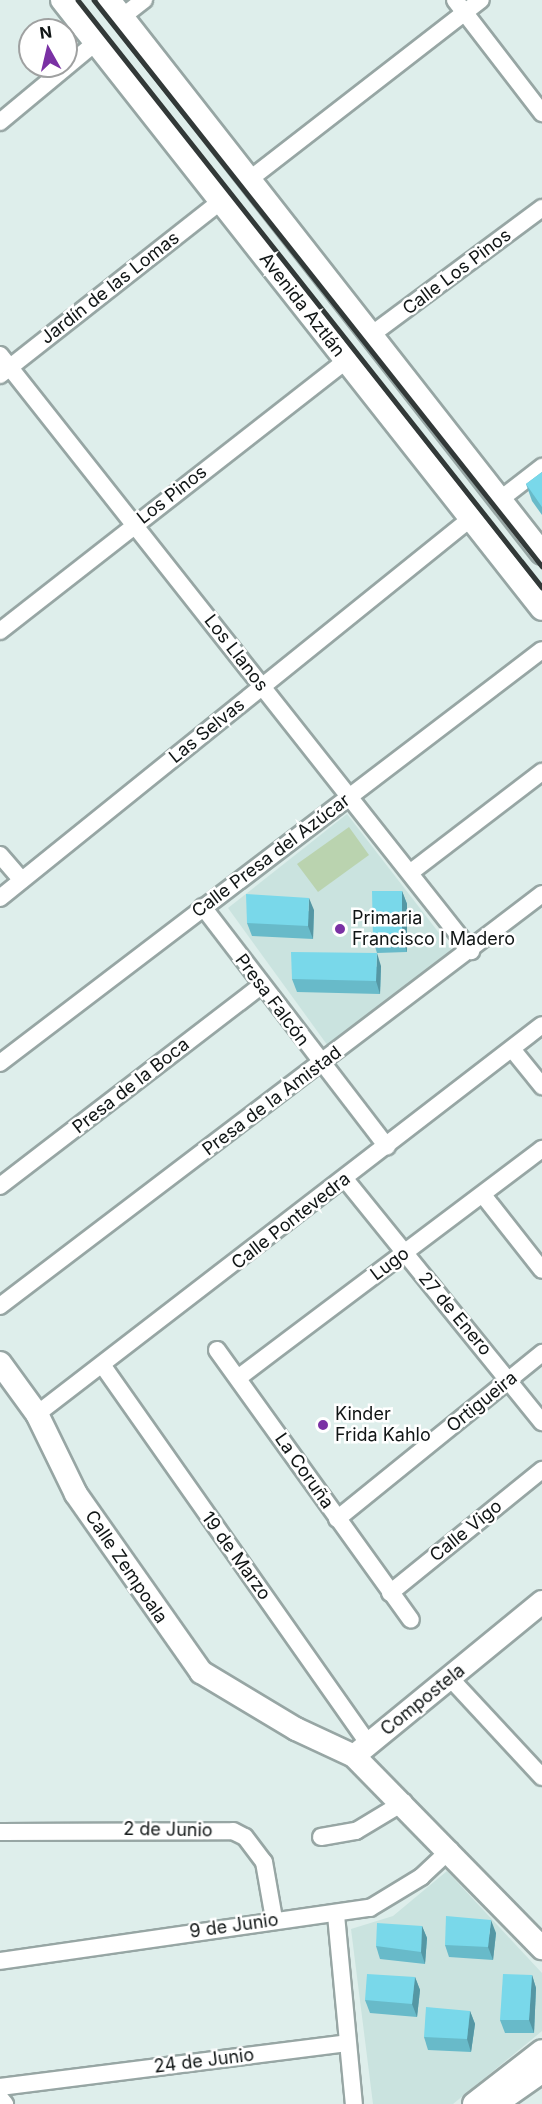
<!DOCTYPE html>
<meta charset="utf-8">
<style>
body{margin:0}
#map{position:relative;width:542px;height:2104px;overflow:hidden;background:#deeeeb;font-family:Inter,sans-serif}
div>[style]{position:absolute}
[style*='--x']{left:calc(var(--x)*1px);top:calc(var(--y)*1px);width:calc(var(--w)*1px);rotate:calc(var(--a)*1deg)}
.built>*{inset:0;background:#cae3df}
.green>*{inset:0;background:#bad3af}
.roads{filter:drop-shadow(2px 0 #97a6a4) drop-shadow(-2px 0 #97a6a4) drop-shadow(0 2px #97a6a4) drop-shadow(0 -2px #97a6a4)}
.street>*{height:16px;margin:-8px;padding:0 8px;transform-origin:8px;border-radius:8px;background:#fff}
.secondary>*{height:22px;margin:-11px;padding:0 11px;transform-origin:11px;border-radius:11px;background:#fff}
.primary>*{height:26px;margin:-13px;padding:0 13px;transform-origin:13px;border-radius:13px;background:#fff}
.rail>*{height:4.5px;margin:-2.25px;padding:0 2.25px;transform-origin:2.25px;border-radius:2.25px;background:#323938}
.wall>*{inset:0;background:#68bac9}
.shaded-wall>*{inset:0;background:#5597a4}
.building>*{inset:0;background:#79d8ea}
.dots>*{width:16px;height:16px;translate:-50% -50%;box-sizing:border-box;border:3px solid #fff;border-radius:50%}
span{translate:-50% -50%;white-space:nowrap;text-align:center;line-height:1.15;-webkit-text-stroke:5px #fff;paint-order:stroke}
.street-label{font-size:18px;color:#101515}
.poi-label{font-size:18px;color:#101515}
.left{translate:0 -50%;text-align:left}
.north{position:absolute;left:18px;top:18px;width:60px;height:60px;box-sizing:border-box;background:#fff;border:2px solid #9fa1a1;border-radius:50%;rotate:352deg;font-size:16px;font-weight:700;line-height:24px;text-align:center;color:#101515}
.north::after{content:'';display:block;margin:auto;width:21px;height:27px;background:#7a31a4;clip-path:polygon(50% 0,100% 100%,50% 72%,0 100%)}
</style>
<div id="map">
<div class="built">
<div style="clip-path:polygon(347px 814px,453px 951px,328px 1046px,228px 908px)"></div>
<div style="clip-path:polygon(447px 1871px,542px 1973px,542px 2031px,453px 2104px,373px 2104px,351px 1929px,393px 1916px)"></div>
</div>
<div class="green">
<div style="clip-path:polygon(349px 827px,369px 855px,318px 892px,297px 864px)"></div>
</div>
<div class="roads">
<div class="street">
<div style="--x:455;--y:0;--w:143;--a:52.4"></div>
<div style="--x:122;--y:17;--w:28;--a:-38"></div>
<div style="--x:0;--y:122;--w:124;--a:-39.7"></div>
<div style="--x:250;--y:179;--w:292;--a:-37.8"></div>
<div style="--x:371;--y:335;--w:213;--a:-36.6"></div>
<div style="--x:0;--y:355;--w:760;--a:51.68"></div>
<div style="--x:0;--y:375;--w:280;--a:-38.2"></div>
<div style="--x:502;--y:498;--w:51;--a:-37.8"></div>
<div style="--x:0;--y:631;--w:438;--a:-38"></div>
<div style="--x:0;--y:855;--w:33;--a:49"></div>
<div style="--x:411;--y:872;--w:165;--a:-37.4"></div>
<div style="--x:0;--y:898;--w:604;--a:-38.88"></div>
<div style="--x:203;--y:907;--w:302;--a:52.5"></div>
<div style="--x:512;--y:1049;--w:48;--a:51"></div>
<div style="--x:0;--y:1063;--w:681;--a:-37.31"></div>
<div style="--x:345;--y:1179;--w:313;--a:51"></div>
<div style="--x:0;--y:1186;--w:329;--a:-37.5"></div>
<div style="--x:483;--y:1195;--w:95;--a:51.8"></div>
<div style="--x:0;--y:1306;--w:681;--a:-37.24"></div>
<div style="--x:217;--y:1350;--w:332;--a:54.3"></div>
<div style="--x:103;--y:1366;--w:462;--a:54.9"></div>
<div style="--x:238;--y:1378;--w:381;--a:-37"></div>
<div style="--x:37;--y:1414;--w:637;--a:-37.61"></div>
<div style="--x:337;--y:1519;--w:264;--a:-39"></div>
<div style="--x:390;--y:1593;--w:196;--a:-39"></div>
<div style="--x:450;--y:1678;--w:135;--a:47.1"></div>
<div style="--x:0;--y:1832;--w:233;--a:-0.2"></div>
<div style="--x:233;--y:1831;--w:13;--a:27"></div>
<div style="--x:245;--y:1837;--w:31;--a:53"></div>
<div style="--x:264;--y:1862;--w:58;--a:80"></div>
<div style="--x:321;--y:1837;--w:36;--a:-10"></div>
<div style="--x:356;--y:1831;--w:56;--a:-31.1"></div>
<div style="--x:336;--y:1915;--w:190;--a:84.6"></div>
<div style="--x:0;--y:1961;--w:374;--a:-8.2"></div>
<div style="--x:370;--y:1908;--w:60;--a:-31.3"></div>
<div style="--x:421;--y:1877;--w:40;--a:-43"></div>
<div style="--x:0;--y:2087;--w:350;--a:-7.2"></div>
<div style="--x:0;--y:2098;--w:8;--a:50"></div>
</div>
<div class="secondary">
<div style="--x:62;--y:0;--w:775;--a:51.76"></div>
<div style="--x:109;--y:0;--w:702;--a:51.94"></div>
<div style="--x:0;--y:1363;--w:63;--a:54"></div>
<div style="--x:37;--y:1414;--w:89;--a:64"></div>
<div style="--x:76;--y:1494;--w:218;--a:54.9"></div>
<div style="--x:201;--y:1672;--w:111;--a:31"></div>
<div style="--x:296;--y:1729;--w:64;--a:25"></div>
<div style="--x:354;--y:1756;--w:269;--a:45.6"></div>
<div style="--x:354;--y:1756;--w:243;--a:-39.3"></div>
<div style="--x:474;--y:2104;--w:86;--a:-37.9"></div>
</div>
<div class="primary">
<div style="--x:492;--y:2104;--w:61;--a:-35"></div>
</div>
</div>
<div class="rail">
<div style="--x:78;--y:0;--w:748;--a:51.68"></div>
<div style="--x:94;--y:0;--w:722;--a:51.64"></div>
</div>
<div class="wall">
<div style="clip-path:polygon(542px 472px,542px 515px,532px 501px,526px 484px)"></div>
<div style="clip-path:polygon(402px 891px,407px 904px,407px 952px,377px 953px,373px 940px)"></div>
<div style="clip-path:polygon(314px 910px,313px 939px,252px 936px,247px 923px)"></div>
<div style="clip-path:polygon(381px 966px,380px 994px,297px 992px,292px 979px)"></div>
<div style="clip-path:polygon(422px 1926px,427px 1938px,425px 1964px,380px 1959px,376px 1946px)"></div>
<div style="clip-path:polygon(496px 1933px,493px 1960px,449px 1957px,445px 1945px)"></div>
<div style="clip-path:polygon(532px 1975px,536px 1988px,534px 2033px,505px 2033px,500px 2020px)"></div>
<div style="clip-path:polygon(415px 1977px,420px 1990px,417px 2017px,370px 2013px,365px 2000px)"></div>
<div style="clip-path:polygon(470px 2011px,475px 2024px,471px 2052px,428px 2050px,424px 2037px)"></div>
</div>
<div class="shaded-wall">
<div style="clip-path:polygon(402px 891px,407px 904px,407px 952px,402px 939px)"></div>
<div style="clip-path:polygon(309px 898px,314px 910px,313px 939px,308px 926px)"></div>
<div style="clip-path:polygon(377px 953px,381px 966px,380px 994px,376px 981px)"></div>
<div style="clip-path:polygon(491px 1920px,496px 1933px,493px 1960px,488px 1947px)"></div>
<div style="clip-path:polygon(422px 1926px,427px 1938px,425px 1964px,421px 1952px)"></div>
<div style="clip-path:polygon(532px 1975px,536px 1988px,534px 2033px,529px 2020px)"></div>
<div style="clip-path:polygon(415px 1977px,420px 1990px,417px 2017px,412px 2004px)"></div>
<div style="clip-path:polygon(470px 2011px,475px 2024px,471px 2052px,467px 2039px)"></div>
</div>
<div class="building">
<div style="clip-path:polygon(542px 472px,542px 507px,526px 484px)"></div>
<div style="clip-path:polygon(372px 891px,402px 891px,402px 939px,373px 940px)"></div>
<div style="clip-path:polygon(246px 894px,309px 898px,308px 926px,247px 923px)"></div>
<div style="clip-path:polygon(291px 952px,377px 953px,376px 981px,292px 979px)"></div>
<div style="clip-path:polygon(446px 1916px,491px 1920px,488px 1947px,445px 1945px)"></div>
<div style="clip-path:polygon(377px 1923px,422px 1926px,421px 1952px,376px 1946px)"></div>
<div style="clip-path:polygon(367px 1974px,415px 1977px,412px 2004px,365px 2000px)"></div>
<div style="clip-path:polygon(503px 1974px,532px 1975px,529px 2020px,500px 2020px)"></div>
<div style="clip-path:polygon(426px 2007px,470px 2011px,467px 2039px,424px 2037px)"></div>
</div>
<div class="dots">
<div style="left:340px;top:929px;background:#7a31a4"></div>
<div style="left:323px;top:1425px;background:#7a31a4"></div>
</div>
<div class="street-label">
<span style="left:457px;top:272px;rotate:-37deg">Calle Los Pinos</span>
<span style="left:110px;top:288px;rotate:-38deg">Jardín de las Lomas</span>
<span style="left:302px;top:305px;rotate:52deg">Avenida Aztlán</span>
<span style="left:172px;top:495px;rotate:-38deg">Los Pinos</span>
<span style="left:236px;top:653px;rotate:52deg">Los Llanos</span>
<span style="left:207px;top:731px;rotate:-39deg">Las Selvas</span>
<span style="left:271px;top:856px;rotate:-37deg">Calle Presa del Azúcar</span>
<span style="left:272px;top:1000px;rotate:53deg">Presa Falcón</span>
<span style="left:131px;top:1086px;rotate:-38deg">Presa de la Boca</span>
<span style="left:272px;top:1101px;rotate:-37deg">Presa de la Amistad</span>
<span style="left:291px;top:1221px;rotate:-38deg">Calle Pontevedra</span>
<span style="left:390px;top:1264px;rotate:-37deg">Lugo</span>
<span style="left:455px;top:1314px;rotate:50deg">27 de Enero</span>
<span style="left:482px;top:1402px;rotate:-39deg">Ortigueira</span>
<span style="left:304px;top:1471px;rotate:55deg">La Coruña</span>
<span style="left:466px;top:1531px;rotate:-39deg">Calle Vigo</span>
<span style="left:236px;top:1556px;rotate:54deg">19 de Marzo</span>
<span style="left:126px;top:1567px;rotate:56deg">Calle Zempoala</span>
<span style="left:423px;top:1700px;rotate:-39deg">Compostela</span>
<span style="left:168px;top:1830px;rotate:1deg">2 de Junio</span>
<span style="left:234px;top:1926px;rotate:-8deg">9 de Junio</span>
<span style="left:204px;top:2061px;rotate:-7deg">24 de Junio</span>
</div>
<div class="poi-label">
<span class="left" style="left:352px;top:929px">Primaria<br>Francisco I Madero</span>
<span class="left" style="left:335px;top:1425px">Kinder<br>Frida Kahlo</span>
</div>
<div class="north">N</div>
</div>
